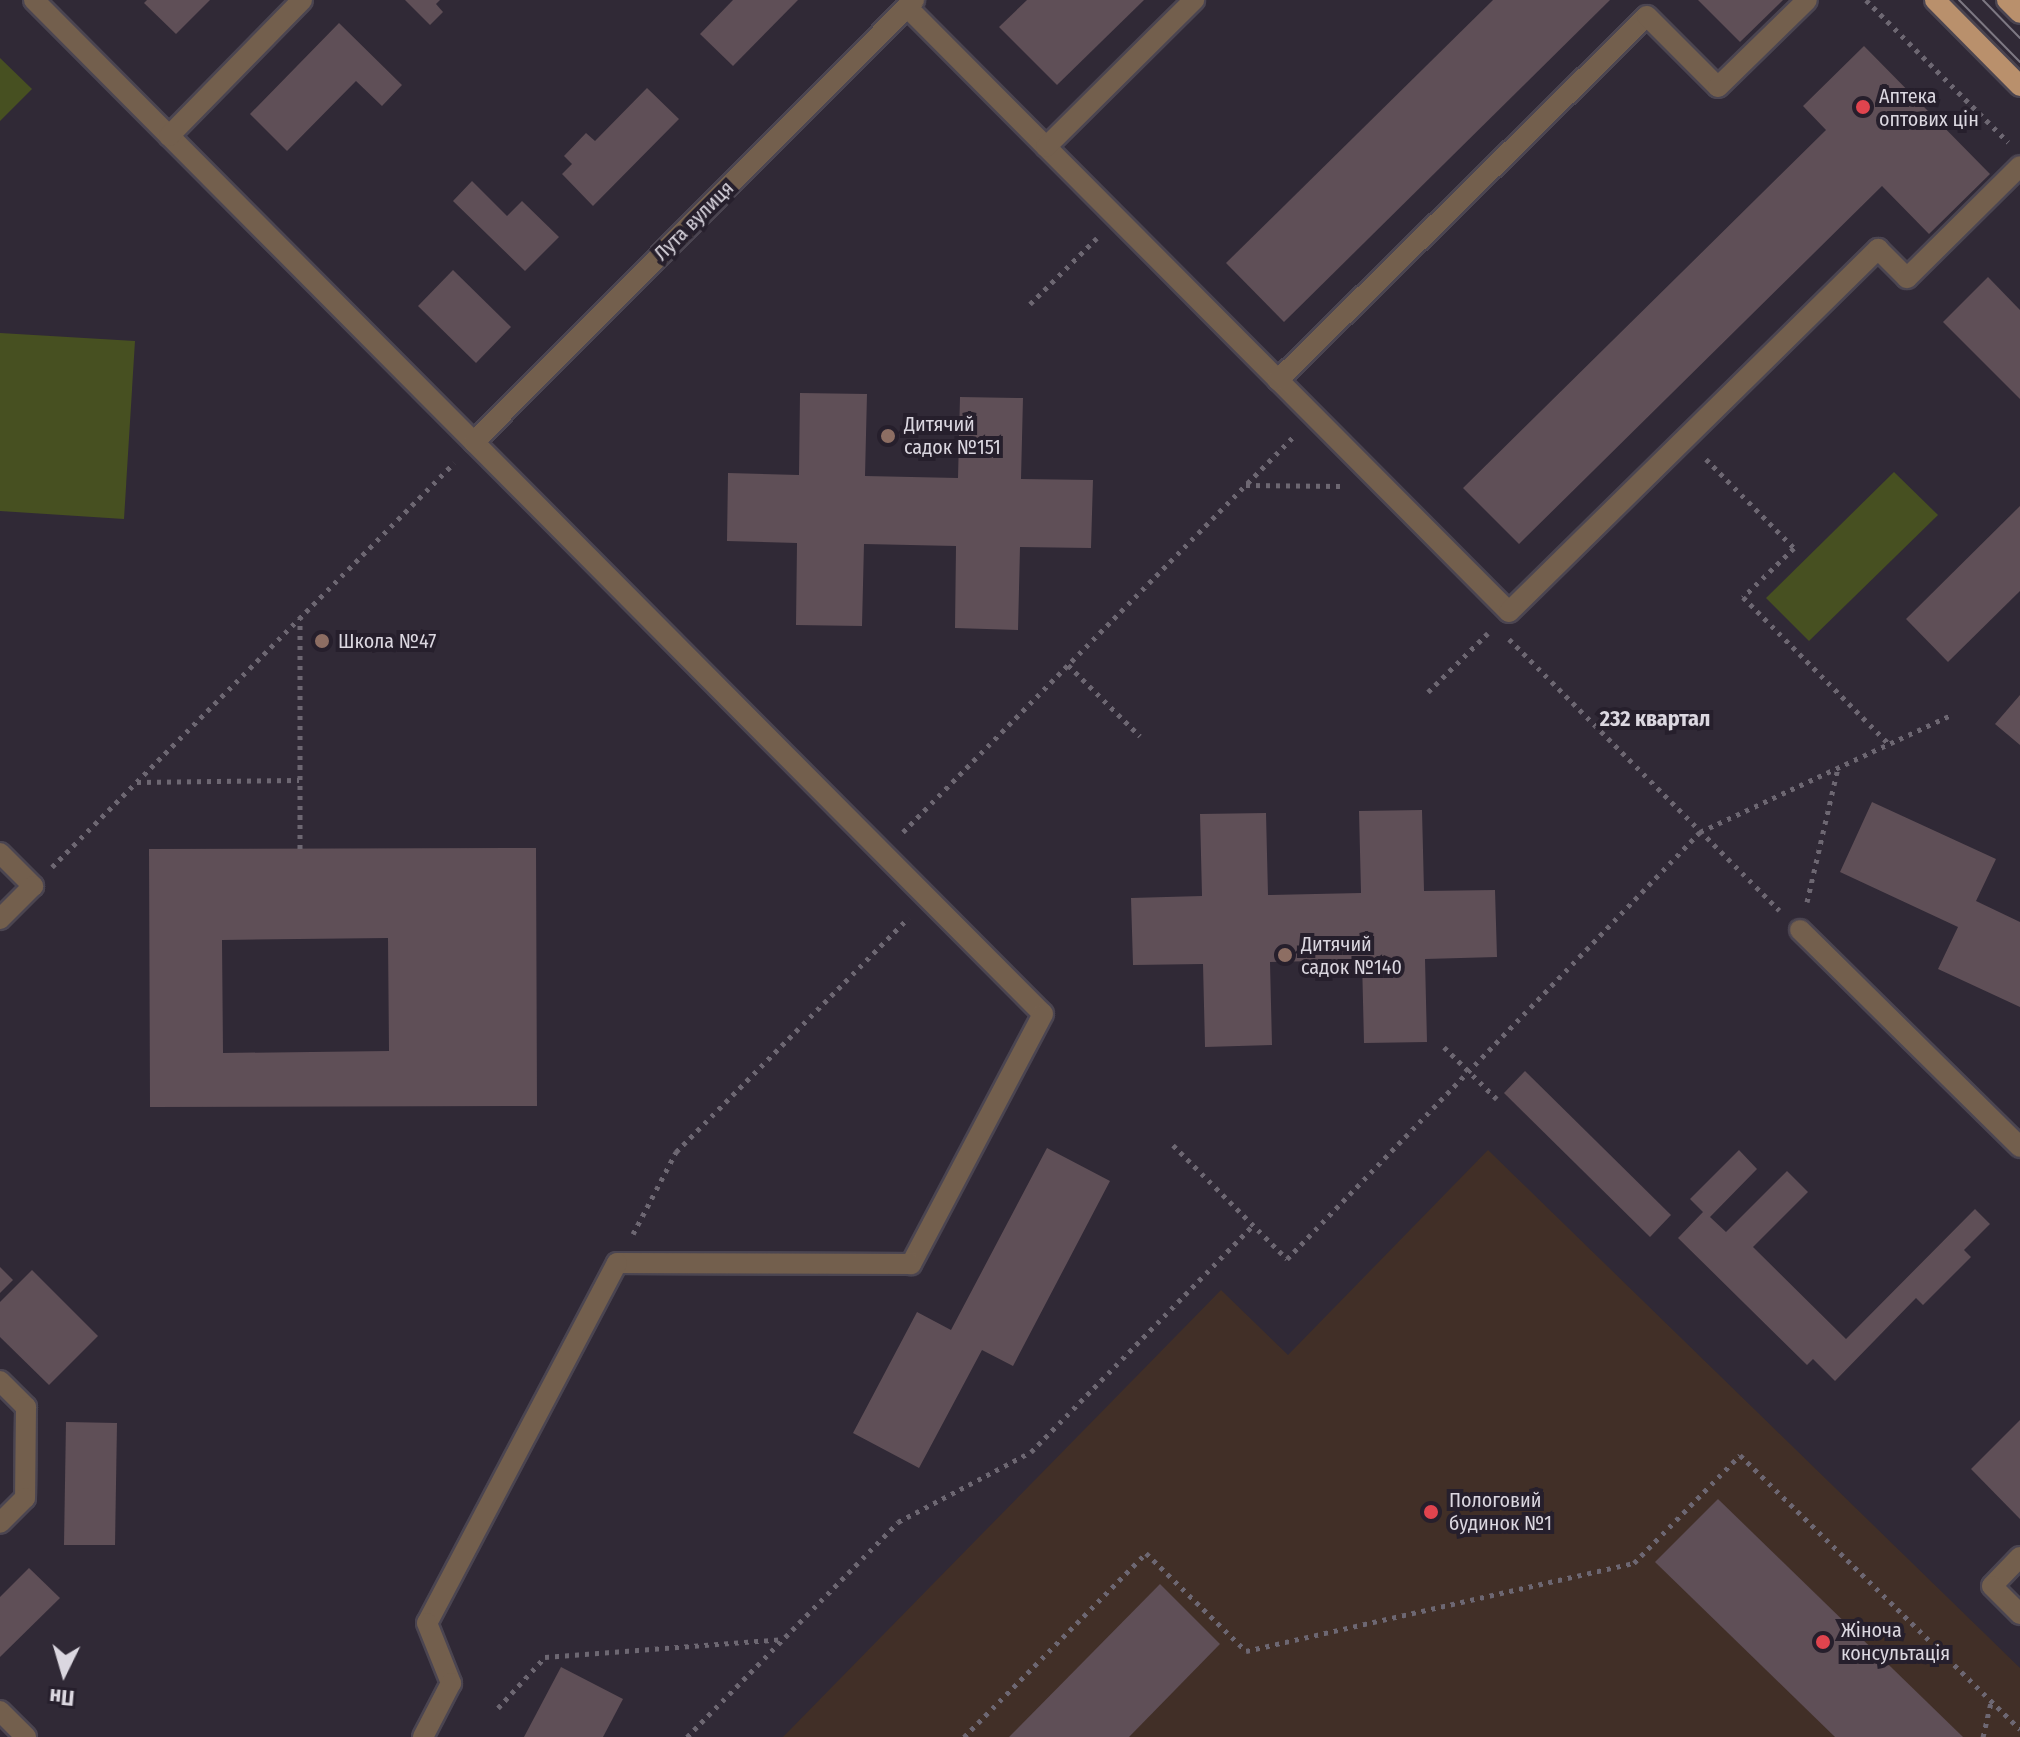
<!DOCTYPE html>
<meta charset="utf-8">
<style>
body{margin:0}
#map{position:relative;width:2020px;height:1737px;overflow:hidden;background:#302936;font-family:"Fira Sans Condensed",sans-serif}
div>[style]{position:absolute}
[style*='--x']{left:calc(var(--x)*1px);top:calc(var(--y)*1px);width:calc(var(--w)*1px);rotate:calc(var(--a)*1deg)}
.medical>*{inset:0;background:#412f27}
.green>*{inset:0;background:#475021}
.building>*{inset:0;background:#5f4f57}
.path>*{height:5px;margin-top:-2.5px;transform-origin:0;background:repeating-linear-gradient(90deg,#6d6772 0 4px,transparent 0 10px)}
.roads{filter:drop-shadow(2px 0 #4b4551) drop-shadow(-2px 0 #4b4551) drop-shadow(0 2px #4b4551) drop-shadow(0 -2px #4b4551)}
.minor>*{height:20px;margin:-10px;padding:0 10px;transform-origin:10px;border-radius:10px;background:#735f4d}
.major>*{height:20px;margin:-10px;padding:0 10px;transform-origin:10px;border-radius:10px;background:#b9906c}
.tram>*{height:2px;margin:-1px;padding:0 1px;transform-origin:1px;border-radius:1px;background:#7d7883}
.dots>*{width:22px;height:22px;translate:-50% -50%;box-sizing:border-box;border:4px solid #261f2c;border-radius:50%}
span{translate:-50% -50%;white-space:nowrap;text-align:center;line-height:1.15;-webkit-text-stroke:8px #261f2c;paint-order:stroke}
.poi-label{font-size:20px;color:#dbd7e0}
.left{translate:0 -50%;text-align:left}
.street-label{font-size:20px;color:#dbd7e0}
.neighbourhood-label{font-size:22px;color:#dbd7e0;font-weight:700}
.north{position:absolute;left:24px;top:1633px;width:80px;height:80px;-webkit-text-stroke:6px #261f2c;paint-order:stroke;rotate:185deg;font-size:22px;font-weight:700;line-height:32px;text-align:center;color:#dbd7e0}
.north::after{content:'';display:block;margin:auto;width:28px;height:36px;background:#dbd7e0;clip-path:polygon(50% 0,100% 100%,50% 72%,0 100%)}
</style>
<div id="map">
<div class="medical">
<div style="clip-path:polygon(1488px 1150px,2020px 1668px,2020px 1737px,783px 1737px,1221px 1290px,1288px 1355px)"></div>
</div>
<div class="green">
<div style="clip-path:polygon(0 58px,32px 89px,0 121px)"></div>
<div style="clip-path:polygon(0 333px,135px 341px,124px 519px,0 511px)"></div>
<div style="clip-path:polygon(1894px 472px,1938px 515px,1809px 641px,1766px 598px)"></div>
</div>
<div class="building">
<div style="clip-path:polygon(147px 0,210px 0,176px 34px,144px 3px)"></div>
<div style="clip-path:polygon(405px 0,440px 0,436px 4px,443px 12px,430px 25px)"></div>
<div style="clip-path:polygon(733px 0,798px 0,733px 66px,700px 34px)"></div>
<div style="clip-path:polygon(1027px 0,1144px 0,1057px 85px,999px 27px)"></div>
<div style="clip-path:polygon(1493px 0,1610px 0,1284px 322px,1226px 263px)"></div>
<div style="clip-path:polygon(1698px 0,1783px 0,1740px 42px)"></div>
<div style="clip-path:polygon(339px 23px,402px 85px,382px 106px,356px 81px,287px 151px,250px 114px)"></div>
<div style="clip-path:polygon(1864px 46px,1990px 174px,1929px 234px,1882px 186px,1519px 544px,1463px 488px,1826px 130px,1803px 106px)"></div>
<div style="clip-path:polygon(647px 88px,679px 119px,593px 206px,562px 174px,572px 164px,564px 156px,586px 133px,595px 141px)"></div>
<div style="clip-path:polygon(472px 181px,507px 216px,522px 201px,559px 237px,525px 271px,453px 201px)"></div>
<div style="clip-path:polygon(453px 270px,511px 327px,476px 363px,418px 306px)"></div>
<div style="clip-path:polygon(1988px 277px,2020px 310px,2020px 399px,1943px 322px)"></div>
<div style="clip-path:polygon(800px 393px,867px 394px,865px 476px,958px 478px,960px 397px,1023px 398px,1021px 479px,1093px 480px,1091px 548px,1020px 547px,1018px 630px,955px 628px,956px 546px,864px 544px,862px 626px,796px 625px,797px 543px,727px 541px,728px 473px,799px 475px)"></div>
<div style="clip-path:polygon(2020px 506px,2020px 591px,1948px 662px,1906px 619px)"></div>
<div style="clip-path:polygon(2020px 695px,2020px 745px,1995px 724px)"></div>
<div style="clip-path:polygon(1872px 802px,1996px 859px,1976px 901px,2020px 922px,2020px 1007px,1938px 969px,1958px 927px,1840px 872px)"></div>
<div style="clip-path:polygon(1422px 810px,1424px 891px,1495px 890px,1497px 957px,1425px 959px,1427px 1042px,1364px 1043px,1362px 960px,1270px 962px,1272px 1045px,1205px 1047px,1203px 964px,1133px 965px,1131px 898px,1202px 896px,1200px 814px,1266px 813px,1268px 895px,1361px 893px,1359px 811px)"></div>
<div style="clip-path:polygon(evenodd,536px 848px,537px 1106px,150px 1107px,149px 849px,536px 848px,388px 938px,389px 1051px,223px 1053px,222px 940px,388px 938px)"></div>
<div style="clip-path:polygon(1525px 1071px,1671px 1215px,1650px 1237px,1504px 1093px)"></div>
<div style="clip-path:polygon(1047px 1148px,1110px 1181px,1013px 1366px,982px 1350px,919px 1468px,853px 1433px,917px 1312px,951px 1330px)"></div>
<div style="clip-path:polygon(1739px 1150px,1757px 1169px,1710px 1217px,1726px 1232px,1787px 1171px,1808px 1192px,1753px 1247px,1846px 1339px,1975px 1209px,1990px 1224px,1964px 1250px,1971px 1257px,1923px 1305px,1916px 1298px,1835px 1381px,1813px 1359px,1807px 1365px,1678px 1238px,1703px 1212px,1690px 1199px)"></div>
<div style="clip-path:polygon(0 1267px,13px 1280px,0 1293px)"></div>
<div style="clip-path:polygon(32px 1270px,98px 1336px,49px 1385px,0 1337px,0 1302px)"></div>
<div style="clip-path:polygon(2020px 1420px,2020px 1519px,1971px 1469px)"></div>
<div style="clip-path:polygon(66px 1422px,117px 1423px,115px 1545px,64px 1545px)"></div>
<div style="clip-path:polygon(1718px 1499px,1963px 1737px,1835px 1737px,1655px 1562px)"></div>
<div style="clip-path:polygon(29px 1568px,60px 1598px,0 1657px,0 1597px)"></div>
<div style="clip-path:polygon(1160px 1584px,1220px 1644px,1129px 1737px,1009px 1737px)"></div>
<div style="clip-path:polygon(561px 1667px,623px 1699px,603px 1737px,524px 1737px)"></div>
</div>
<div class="path">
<div style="--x:1866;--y:0;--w:201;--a:45"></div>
<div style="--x:1030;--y:304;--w:94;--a:-44.6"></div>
<div style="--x:1706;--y:459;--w:125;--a:45.3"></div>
<div style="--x:1794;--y:548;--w:71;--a:136.1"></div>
<div style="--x:1743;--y:597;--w:207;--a:45.2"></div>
<div style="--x:1246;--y:485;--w:94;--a:0.6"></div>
<div style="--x:1509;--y:639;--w:383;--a:45.1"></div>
<div style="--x:1068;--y:665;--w:101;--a:44.6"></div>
<div style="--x:1428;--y:692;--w:84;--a:-44.5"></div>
<div style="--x:137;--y:782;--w:162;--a:-0.7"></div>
<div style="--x:903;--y:832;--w:558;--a:-45.36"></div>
<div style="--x:300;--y:849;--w:231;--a:-90"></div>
<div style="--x:52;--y:867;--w:570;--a:-45.14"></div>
<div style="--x:1807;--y:902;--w:138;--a:-77"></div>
<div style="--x:1444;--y:1047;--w:74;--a:44.5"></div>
<div style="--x:1173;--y:1145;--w:161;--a:45"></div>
<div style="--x:1287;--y:1259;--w:594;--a:-45.95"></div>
<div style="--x:1700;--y:832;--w:277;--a:-25"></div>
<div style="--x:633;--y:1234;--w:93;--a:-62.3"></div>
<div style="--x:676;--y:1152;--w:330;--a:-45.2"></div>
<div style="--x:498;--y:1708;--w:69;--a:-47.3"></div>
<div style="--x:545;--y:1657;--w:238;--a:-4.3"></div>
<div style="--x:687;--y:1737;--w:301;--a:-45.5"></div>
<div style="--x:898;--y:1522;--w:150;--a:-27.8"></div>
<div style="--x:1031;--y:1452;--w:318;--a:-45.6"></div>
<div style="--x:964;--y:1737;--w:259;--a:-45.3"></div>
<div style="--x:1146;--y:1553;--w:140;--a:44.4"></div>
<div style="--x:1246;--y:1651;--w:398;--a:-12.8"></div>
<div style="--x:1634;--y:1563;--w:151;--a:-45.5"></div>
<div style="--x:1740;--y:1455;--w:392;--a:44.4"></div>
<div style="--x:1983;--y:1737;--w:36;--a:-77"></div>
</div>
<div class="roads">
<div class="minor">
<div style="--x:34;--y:0;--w:1430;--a:45.14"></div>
<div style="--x:1043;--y:1014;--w:283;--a:117.8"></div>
<div style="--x:911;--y:1264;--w:294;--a:-179.8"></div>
<div style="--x:617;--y:1263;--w:407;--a:117.8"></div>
<div style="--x:427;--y:1623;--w:65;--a:68.2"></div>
<div style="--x:451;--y:1683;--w:61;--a:117.4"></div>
<div style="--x:907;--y:7;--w:853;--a:45.14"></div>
<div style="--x:1509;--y:612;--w:518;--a:-44.53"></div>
<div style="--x:1878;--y:249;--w:41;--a:45"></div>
<div style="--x:1907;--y:278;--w:159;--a:-44.7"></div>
<div style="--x:169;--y:136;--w:190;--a:-45.6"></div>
<div style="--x:1046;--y:147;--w:209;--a:-44.8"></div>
<div style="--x:1278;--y:380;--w:518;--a:-44.61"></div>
<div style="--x:1647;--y:16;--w:100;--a:45"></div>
<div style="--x:1718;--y:87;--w:124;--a:-44.3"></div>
<div style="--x:474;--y:442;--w:624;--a:-45.13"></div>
<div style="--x:0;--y:853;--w:47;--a:45"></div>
<div style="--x:33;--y:886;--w:47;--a:135"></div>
<div style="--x:1800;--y:930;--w:309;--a:44.6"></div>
<div style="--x:0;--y:1381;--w:37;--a:45"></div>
<div style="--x:26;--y:1407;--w:91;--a:90.6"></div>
<div style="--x:25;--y:1498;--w:35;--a:135"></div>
<div style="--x:2020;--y:1557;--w:40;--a:134"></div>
<div style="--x:1992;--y:1586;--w:40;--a:45"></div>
<div style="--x:0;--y:1711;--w:37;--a:45"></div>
</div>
<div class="major">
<div style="--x:1935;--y:0;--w:121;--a:45.3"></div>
<div style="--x:2007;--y:0;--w:18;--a:45"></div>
</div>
</div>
<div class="tram">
<div style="--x:1959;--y:0;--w:87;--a:45.5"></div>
<div style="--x:1983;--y:0;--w:53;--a:45.8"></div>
</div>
<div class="dots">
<div style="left:1863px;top:107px;background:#e0444e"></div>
<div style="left:888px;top:436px;background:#8d6e63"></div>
<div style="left:322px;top:641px;background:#8d6e63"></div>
<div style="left:1285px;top:955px;background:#8d6e63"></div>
<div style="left:1431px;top:1512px;background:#e0444e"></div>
<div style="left:1823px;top:1642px;background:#e0444e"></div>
</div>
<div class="poi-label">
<span class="left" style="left:1879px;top:108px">Аптека<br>оптових цін</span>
<span class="left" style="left:904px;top:436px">Дитячий<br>садок №151</span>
<span class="left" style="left:338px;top:641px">Школа №47</span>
<span class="left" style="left:1301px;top:956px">Дитячий<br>садок №140</span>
<span class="left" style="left:1449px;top:1512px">Пологовий<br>будинок №1</span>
<span class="left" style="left:1841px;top:1642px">Жіноча<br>консультація</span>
</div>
<div class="street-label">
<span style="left:694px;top:221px;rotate:-45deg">Лута вулиця</span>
</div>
<div class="neighbourhood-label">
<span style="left:1655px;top:719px">232 квартал</span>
</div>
<div class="north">Пн</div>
</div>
